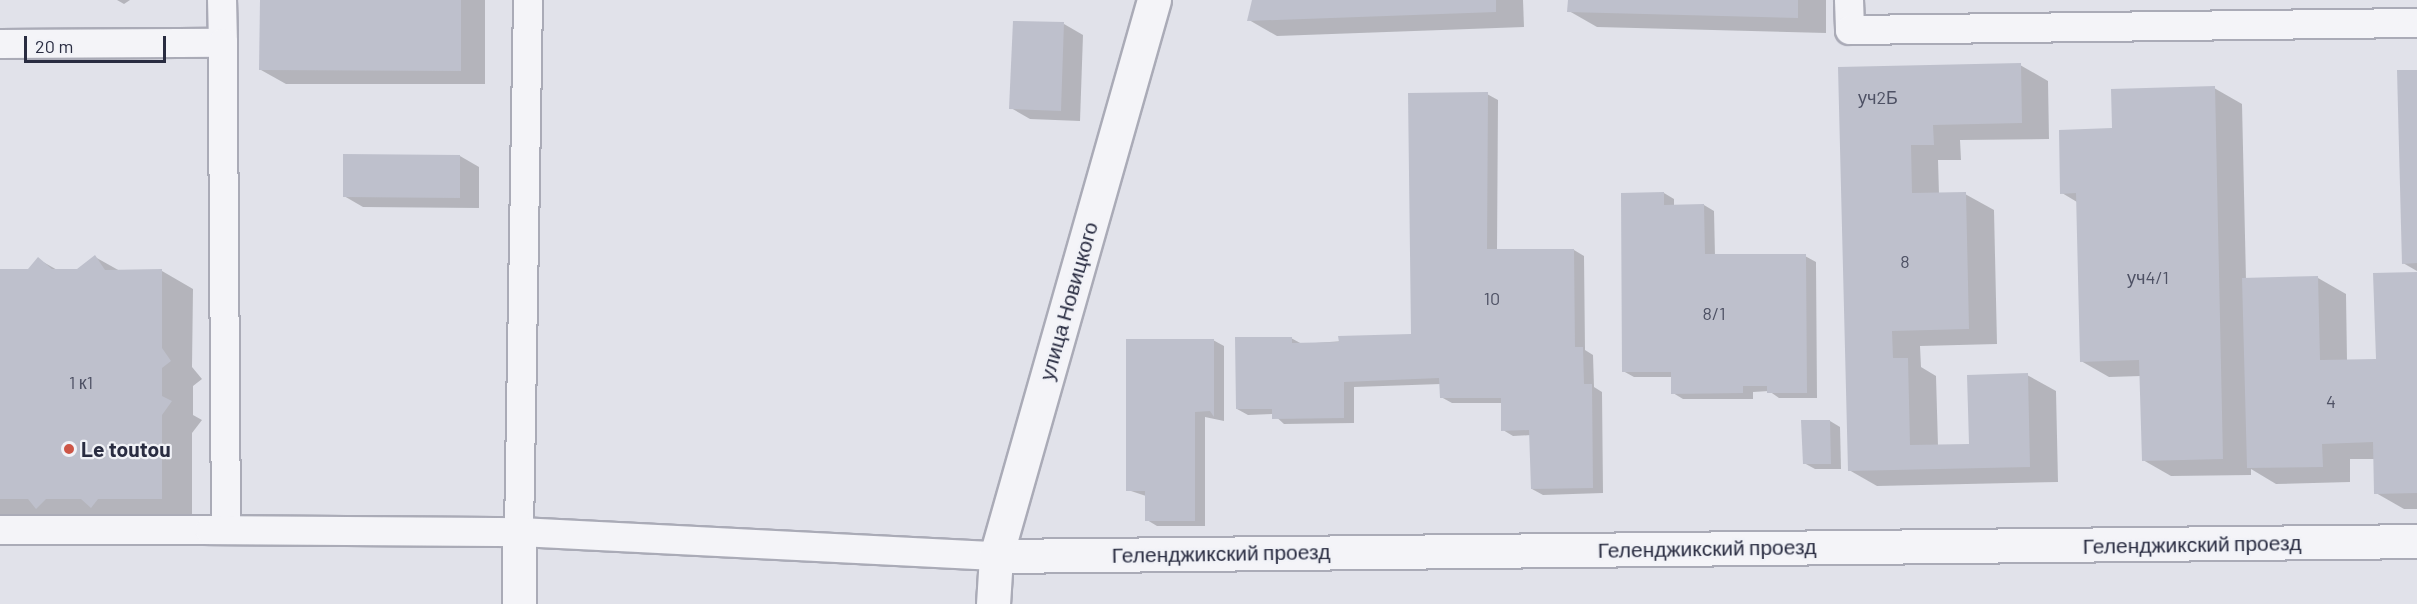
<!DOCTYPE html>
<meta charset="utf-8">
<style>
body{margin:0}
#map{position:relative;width:2417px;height:604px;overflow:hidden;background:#e1e2ea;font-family:Barlow,sans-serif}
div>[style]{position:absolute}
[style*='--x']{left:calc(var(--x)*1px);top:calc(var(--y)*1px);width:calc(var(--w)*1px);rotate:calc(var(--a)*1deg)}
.shadow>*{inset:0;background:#0003}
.building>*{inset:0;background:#bec0cc}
.roads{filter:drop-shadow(2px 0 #aaabb7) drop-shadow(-2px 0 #aaabb7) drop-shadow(0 2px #aaabb7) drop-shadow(0 -2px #aaabb7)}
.lane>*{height:28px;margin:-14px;padding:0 14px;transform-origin:14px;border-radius:14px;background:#f4f4f8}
.street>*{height:33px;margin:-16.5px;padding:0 16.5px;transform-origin:16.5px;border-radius:16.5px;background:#f4f4f8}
.dots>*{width:16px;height:16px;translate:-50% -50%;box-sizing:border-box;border:3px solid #f1f2f7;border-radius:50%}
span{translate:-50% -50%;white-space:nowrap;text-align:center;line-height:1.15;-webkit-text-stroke:4.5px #f1f2f7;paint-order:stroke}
.number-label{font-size:18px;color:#4e5164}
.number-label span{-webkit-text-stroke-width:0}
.street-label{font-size:21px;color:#292c41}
.poi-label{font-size:21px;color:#292c41;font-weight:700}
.left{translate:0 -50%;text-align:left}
.scale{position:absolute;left:24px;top:36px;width:142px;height:27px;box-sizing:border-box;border:3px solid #292c41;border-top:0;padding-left:8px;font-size:18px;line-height:21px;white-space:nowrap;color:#292c41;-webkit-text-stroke:4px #f1f2f7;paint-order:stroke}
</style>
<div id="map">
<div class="shadow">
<div style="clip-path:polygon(117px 0,130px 0,124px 4px)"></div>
<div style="clip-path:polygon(261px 0,485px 0,485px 84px,286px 84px,261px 70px)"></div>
<div style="clip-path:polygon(1253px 0,1523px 0,1524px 27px,1277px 36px,1249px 20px)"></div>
<div style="clip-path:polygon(1569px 0,1826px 0,1826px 33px,1597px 27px,1569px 11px)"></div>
<div style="clip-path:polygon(1064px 24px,1083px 35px,1080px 121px,1030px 119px,1011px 108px)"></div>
<div style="clip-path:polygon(2020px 65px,2048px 81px,2049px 139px,1960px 140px,1961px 160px,1938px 160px,1939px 194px,1965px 194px,1994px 210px,1997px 344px,1920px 346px,1921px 367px,1936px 376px,1938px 446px,1970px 445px,2027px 375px,2056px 391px,2058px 482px,1877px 486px,1849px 470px,1840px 69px)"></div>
<div style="clip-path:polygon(2417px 71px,2417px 271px,2403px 263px)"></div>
<div style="clip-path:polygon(2214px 88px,2242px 104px,2246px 280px,2318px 278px,2346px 294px,2347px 361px,2377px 361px,2417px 274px,2417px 509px,2404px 509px,2376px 493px,2375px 459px,2350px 459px,2350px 482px,2276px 484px,2251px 469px,2251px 475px,2171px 476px,2143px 460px,2141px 376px,2109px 377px,2081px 361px,2077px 202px,2062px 193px,2113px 130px)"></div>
<div style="clip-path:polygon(1487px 94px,1498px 100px,1497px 251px,1574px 250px,1584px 256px,1585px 350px,1593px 355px,1594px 387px,1602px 392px,1603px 493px,1543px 495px,1532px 489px,1531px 435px,1513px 436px,1503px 430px,1503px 403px,1452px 403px,1441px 397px,1441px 384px,1354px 387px,1354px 423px,1284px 424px,1273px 414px,1248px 415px,1237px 409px,1291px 338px,1302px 344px,1412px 336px)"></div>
<div style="clip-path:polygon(460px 156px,479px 167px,479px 208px,363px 207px,344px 196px)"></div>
<div style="clip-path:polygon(1664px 193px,1674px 199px,1674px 206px,1704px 205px,1714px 211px,1715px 256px,1805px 256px,1816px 262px,1817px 398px,1779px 398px,1769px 391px,1753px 392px,1753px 399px,1683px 399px,1673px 393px,1672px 377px,1634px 377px,1623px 371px)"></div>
<div style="clip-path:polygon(95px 257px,120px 271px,162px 271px,193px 289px,192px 367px,202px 379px,193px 386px,193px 415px,202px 420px,192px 433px,192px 516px,0 516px,0 271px,29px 271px,38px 259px,59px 271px,77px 271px)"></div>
<div style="clip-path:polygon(1213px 340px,1224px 346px,1224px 421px,1205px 417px,1205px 526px,1157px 526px,1147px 520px,1146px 496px,1128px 490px)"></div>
<div style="clip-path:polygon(1830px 421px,1840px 427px,1841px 469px,1815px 469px,1804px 463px)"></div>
</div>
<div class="building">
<div style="clip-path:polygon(260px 0,461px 0,461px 71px,259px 70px)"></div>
<div style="clip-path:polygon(1252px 0,1496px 0,1496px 12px,1247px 21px)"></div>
<div style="clip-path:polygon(1568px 0,1798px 0,1798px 18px,1567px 12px)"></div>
<div style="clip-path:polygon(1013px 21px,1064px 22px,1061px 111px,1009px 109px)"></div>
<div style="clip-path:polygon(2021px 63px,2022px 123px,1933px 125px,1934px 145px,1911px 145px,1912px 193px,1966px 192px,1969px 329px,1892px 331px,1893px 358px,1908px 358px,1910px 445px,1969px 444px,1967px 375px,2028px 373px,2030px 467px,1848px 471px,1838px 67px)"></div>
<div style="clip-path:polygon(2397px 70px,2417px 70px,2417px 263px,2402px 264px)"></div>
<div style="clip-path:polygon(2215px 86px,2223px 459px,2142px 461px,2139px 360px,2080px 362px,2076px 193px,2060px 194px,2059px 130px,2112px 128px,2111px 89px)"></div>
<div style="clip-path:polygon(1488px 92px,1487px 249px,1574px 249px,1575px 347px,1583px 347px,1584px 384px,1592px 384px,1593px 488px,1531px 489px,1529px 430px,1501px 431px,1501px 398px,1440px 398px,1439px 378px,1344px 382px,1344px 418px,1272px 419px,1272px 409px,1236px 409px,1235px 337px,1292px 337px,1292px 343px,1339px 342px,1338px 336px,1411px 334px,1408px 93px)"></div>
<div style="clip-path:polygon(343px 154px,460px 155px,460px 198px,343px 197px)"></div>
<div style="clip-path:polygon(1664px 192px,1664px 205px,1704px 204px,1705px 254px,1806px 254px,1807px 393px,1767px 393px,1767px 386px,1743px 386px,1743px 393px,1671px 394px,1671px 372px,1622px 372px,1621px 193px)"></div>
<div style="clip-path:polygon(95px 255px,105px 270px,162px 269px,162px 348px,171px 361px,162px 368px,162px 396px,172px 401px,162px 415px,162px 499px,98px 499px,91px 508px,81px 499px,46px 499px,36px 509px,28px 499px,0 499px,0 269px,28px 269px,38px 257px,52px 269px,77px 269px)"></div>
<div style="clip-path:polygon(2417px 272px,2417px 493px,2374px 494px,2373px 442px,2322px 444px,2323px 467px,2247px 468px,2242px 278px,2318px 276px,2320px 360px,2376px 359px,2373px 273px)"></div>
<div style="clip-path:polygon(1126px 339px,1214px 339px,1214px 417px,1210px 411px,1195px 412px,1195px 521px,1145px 521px,1145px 491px,1126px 491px)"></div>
<div style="clip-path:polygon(1801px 420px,1830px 420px,1831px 464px,1803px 464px)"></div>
</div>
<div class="roads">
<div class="lane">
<div style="--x:528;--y:0;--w:532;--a:90.97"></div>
<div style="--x:519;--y:532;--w:478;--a:2.9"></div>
<div style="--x:1849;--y:0;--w:30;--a:88"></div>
<div style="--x:1850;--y:30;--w:567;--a:-0.71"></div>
<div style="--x:0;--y:44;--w:223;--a:-0.3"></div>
<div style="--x:223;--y:43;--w:43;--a:-91.3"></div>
<div style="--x:0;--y:530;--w:226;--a:0"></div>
<div style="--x:226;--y:530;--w:487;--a:-90.4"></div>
<div style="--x:210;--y:530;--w:309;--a:0.4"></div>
</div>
<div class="street">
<div style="--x:996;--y:556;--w:1421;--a:-0.6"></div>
<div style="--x:519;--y:604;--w:72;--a:-90"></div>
<div style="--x:993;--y:604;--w:48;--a:-86.4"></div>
<div style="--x:996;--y:556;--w:578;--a:-74.14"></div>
</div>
</div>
<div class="dots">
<div style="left:69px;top:449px;background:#cd5647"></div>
</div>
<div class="number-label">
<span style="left:1878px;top:97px">уч2Б</span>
<span style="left:1905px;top:261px">8</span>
<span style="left:2148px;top:277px">уч4/1</span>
<span style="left:1492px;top:298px">10</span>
<span style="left:1714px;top:313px">8/1</span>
<span style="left:81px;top:382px">1 к1</span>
<span style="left:2331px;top:401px">4</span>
</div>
<div class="street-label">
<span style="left:1068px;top:301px;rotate:-74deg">улица Новицкого</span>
<span style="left:2192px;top:544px;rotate:-1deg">Геленджикский проезд</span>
<span style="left:1707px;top:548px;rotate:-1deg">Геленджикский проезд</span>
<span style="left:1221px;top:553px;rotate:-1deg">Геленджикский проезд</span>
</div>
<div class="poi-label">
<span class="left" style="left:81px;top:449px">Le toutou</span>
</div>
<div class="scale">20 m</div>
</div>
